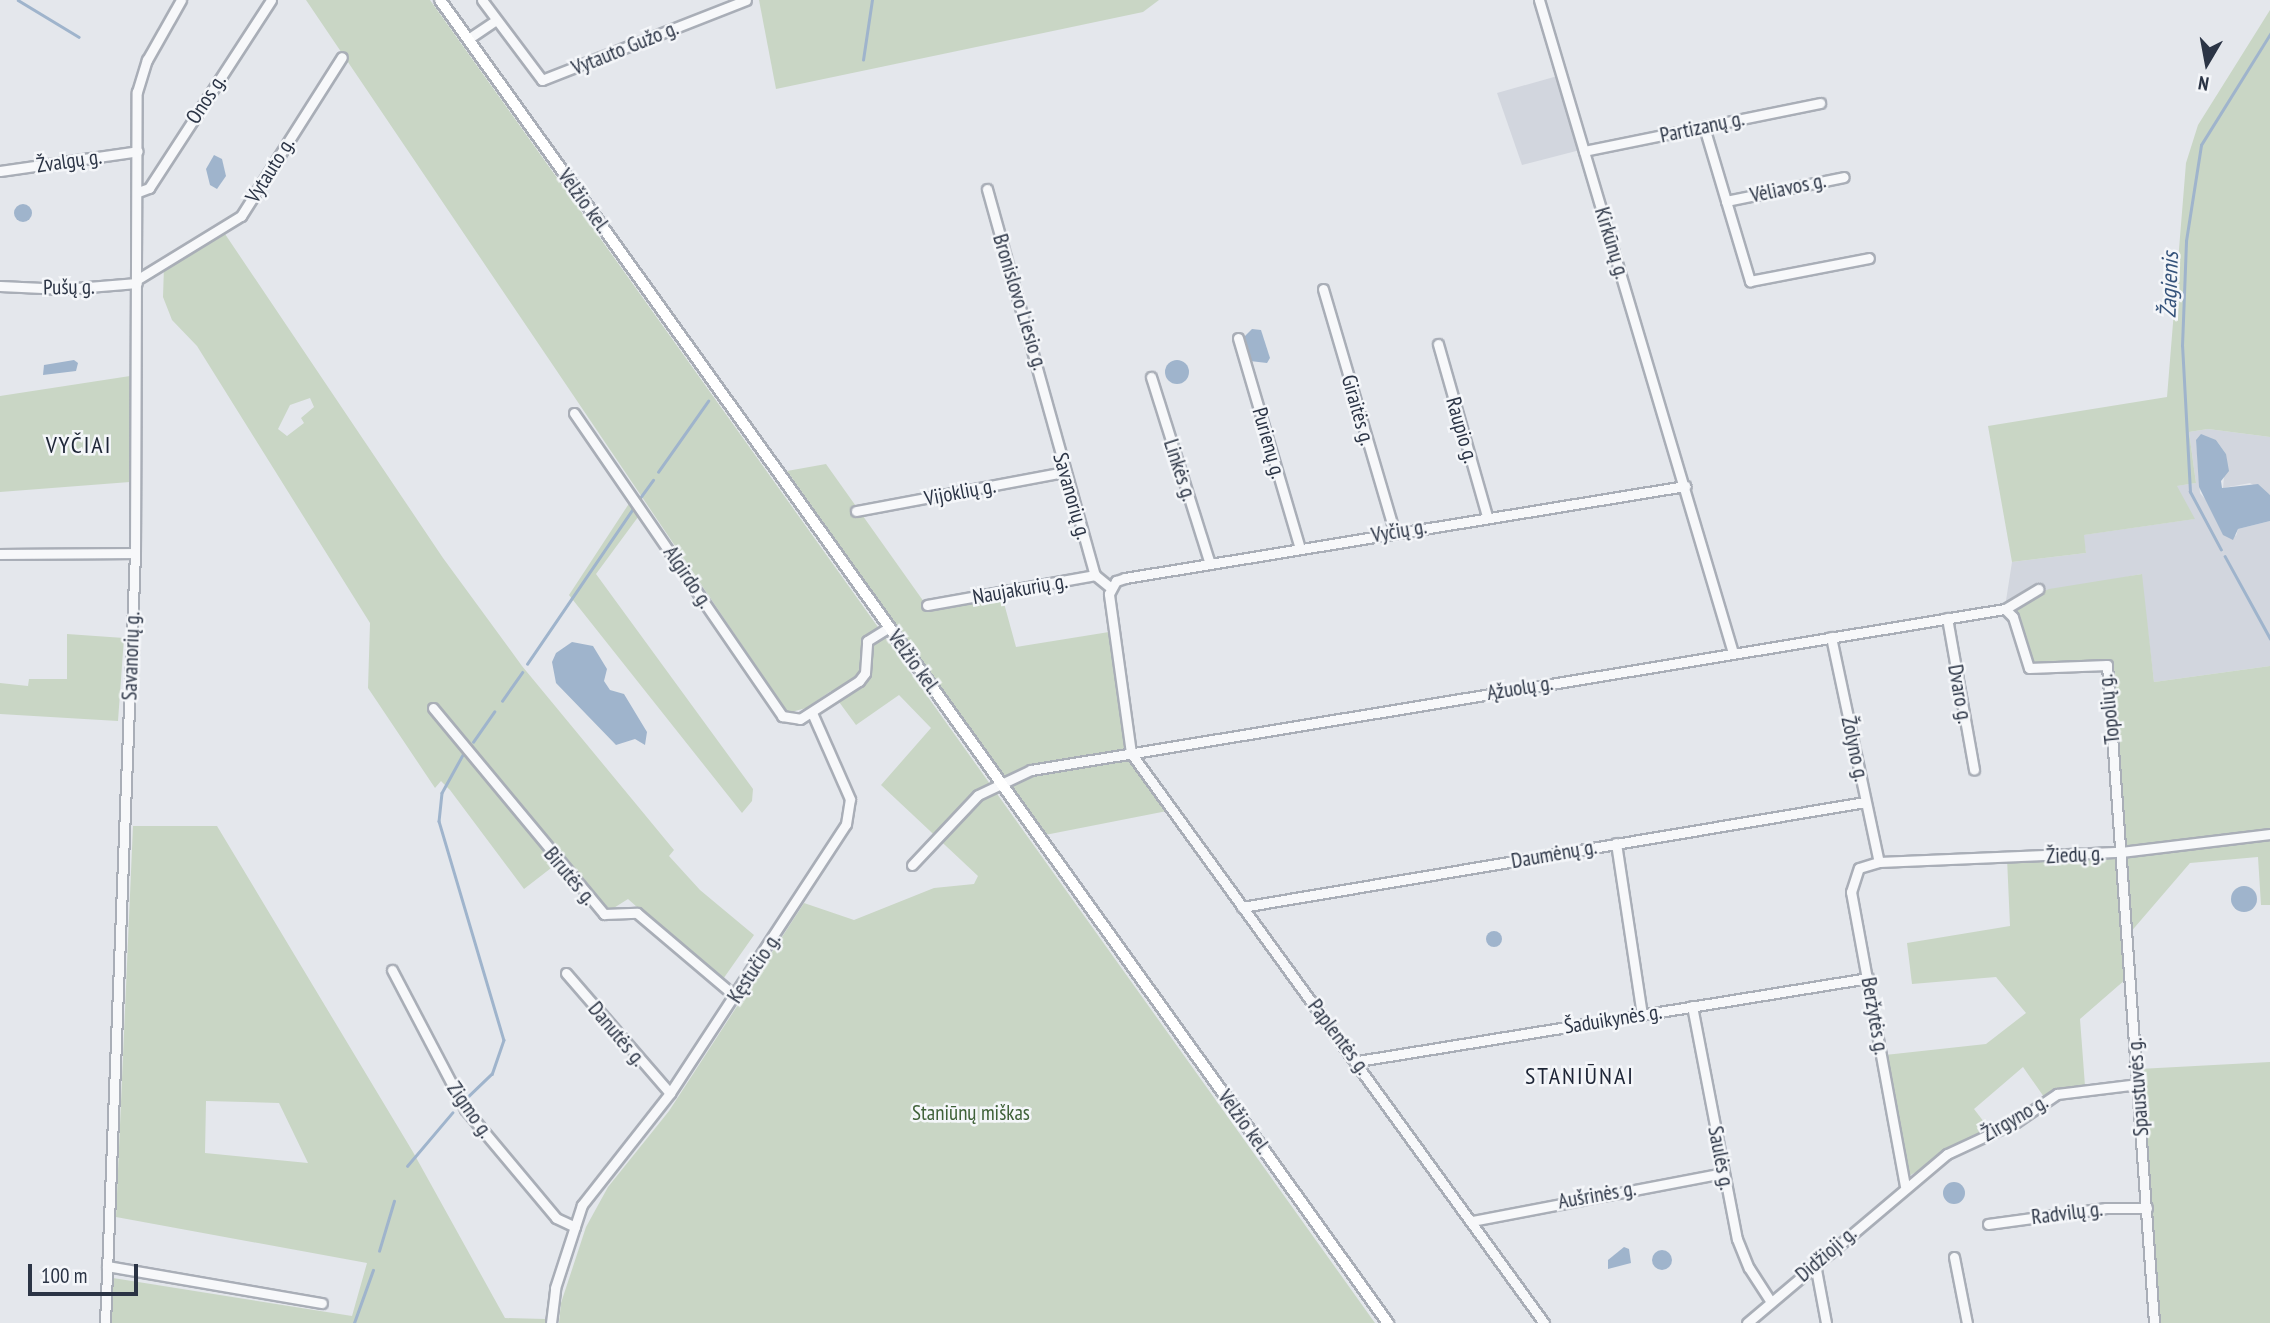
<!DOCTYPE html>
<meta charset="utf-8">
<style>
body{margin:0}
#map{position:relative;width:2270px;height:1323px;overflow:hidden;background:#e4e7ec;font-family:"PT Sans Narrow",sans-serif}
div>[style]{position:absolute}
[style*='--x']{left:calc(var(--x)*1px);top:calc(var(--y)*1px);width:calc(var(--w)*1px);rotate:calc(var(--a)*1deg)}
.built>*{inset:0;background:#d2d6de}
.green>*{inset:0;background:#c9d6c5}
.water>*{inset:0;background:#9fb4cc}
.round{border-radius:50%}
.stream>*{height:2.5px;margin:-1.25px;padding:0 1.25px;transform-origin:1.25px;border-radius:1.25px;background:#9fb4cc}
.roads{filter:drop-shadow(2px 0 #a9aeb7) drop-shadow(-2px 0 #a9aeb7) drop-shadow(0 2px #a9aeb7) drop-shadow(0 -2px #a9aeb7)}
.minor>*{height:9px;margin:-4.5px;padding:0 4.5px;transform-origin:4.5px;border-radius:4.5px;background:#f7f8fa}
.major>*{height:10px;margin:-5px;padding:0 5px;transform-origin:5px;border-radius:5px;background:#fff}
span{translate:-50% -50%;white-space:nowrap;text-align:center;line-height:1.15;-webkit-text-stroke:5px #f4f6f9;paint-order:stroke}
.street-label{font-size:21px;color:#2b3445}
.park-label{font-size:21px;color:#3f6138}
.water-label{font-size:23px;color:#34527a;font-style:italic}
.quarter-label{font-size:24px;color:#1d2536;letter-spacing:2px}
.north{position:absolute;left:2172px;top:28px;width:70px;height:70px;-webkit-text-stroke:5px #f4f6f9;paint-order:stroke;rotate:190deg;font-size:19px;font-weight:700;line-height:28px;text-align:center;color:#2b3445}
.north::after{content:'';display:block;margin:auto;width:24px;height:32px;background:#2b3445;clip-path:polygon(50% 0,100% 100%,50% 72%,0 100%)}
.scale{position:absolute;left:28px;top:1264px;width:110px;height:32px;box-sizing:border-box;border:4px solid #2b3445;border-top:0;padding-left:9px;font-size:21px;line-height:24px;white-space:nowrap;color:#2b3445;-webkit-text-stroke:5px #f4f6f9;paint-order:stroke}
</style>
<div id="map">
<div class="built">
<div style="clip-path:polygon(1561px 75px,1584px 149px,1522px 165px,1497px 93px)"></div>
<div style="clip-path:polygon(2208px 429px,2270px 437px,2270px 495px,2250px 483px,2223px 488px,2226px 454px,2216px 440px,2196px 440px,2200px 493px,2236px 536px,2238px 529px,2270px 521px,2270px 666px,2154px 682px,2141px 574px,2038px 595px,2005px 607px,2012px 562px,2086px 553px,2083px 535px,2194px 519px,2176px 486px,2196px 483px,2189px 432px)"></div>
</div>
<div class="green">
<div style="clip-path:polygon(306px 0,430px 0,1375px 1323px,559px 1323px,561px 1303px,586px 1227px,608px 1187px,669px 1111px,804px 903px,854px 920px,934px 888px,974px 884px,978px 876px,881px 785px,931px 728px,899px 695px,856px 725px,831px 691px,806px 708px,788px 713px)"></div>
<div style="clip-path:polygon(759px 0,1159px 0,1143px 12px,776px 89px)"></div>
<div style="clip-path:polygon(2270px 10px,2270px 437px,2208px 429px,2189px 432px,2196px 483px,2177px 486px,2195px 519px,2084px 535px,2086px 553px,2012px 562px,1988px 426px,2167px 397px,2186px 163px,2198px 125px)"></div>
<div style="clip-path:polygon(evenodd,223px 231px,443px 558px,522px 666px,674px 850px,669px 856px,700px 890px,754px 935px,721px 982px,628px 899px,609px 911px,564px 858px,524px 889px,450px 790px,441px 781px,435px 788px,368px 688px,370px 623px,197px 346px,172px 320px,163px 297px,164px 266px,223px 231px,310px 398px,314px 407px,301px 418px,304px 423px,287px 436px,278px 429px,290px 405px,310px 398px)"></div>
<div style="clip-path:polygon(130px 376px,130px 482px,0 492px,0 396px)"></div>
<div style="clip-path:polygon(826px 464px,929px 609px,1002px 596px,1016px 647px,1109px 632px,1128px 758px,1167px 811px,1045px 835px,787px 471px)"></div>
<div style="clip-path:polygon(632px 499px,641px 513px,596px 574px,753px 789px,752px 801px,742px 813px,569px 595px)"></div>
<div style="clip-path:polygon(2142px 574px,2154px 682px,2270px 666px,2270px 905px,2261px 905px,2258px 857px,2190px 863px,2129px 934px,2111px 660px,2031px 663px,2025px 655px,2014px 605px,2049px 589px)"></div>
<div style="clip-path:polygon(67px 634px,124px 638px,118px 721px,0 714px,0 683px,28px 686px,29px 679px,67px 679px)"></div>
<div style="clip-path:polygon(evenodd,133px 826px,217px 826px,413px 1152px,505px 1318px,545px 1319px,545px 1323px,111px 1323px,113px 1278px,352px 1316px,367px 1263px,116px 1217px,133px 826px,206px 1101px,279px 1103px,308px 1163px,205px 1153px,206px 1101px)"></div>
<div style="clip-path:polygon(2121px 852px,2126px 979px,2080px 1019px,2085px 1086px,2044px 1097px,2023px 1067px,1974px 1109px,1991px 1131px,1907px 1177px,1885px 1055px,1986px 1044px,2026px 1013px,1996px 977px,1912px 984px,1907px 943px,2010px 926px,2007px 858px)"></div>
<div style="clip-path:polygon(2270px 1062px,2270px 1323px,2158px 1323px,2139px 1069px)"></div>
</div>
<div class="water">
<div style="clip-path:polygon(214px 155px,222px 159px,226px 176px,217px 189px,210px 185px,206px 169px)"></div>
<div class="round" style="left:14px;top:204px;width:18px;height:18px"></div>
<div style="clip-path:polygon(1252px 329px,1261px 330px,1270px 358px,1267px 363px,1250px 361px,1244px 337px)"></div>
<div class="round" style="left:1165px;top:360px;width:24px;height:24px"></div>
<div style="clip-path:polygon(74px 360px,78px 363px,76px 371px,43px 375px,44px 365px)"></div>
<div style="clip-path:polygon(2201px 434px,2216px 440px,2226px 454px,2229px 471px,2221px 481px,2222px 488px,2258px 484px,2270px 495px,2270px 521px,2238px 529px,2233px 540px,2223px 535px,2199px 487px,2196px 440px)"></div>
<div style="clip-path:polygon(572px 642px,593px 646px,607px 669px,604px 681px,610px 690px,624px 694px,647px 732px,645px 745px,635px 739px,616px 745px,556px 683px,552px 662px,556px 653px)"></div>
<div class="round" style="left:2231px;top:886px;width:26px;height:26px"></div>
<div class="round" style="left:1486px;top:931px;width:16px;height:16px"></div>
<div class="round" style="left:1943px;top:1182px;width:22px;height:22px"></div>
<div style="clip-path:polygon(1624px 1247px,1629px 1249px,1631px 1263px,1608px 1269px,1608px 1260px)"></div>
<div class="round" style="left:1652px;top:1250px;width:20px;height:20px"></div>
</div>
<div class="stream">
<div style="--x:18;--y:0;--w:71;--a:31.2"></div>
<div style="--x:863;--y:60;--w:61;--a:-81.5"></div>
<div style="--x:658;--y:472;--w:87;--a:-54.8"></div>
<div style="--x:640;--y:498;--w:22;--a:-54"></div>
<div style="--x:2221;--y:550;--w:66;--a:-118.1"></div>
<div style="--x:2190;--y:492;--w:146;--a:-93.1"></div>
<div style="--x:2182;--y:346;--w:105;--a:-87.8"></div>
<div style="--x:2186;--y:241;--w:97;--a:-81.1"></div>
<div style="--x:2201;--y:145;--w:131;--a:-58.1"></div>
<div style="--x:2225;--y:556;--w:94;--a:61.2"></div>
<div style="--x:527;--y:664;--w:190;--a:-55.7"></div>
<div style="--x:502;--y:701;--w:35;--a:-55"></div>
<div style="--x:473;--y:742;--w:37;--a:-55"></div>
<div style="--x:463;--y:755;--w:43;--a:118.9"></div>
<div style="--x:442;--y:793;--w:28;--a:96"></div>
<div style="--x:439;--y:821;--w:228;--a:73.5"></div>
<div style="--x:504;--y:1040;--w:36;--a:109"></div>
<div style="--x:492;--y:1074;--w:36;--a:136"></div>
<div style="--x:407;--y:1166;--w:70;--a:-49.7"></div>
<div style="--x:379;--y:1251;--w:52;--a:-73.3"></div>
<div style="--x:354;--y:1323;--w:56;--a:-70.3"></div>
</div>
<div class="roads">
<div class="minor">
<div style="--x:482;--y:0;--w:100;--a:53.1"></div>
<div style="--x:542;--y:80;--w:219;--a:-21.4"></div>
<div style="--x:1539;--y:0;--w:681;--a:73.45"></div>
<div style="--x:468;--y:39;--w:32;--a:-34"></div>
<div style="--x:1704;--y:127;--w:77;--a:73.4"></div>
<div style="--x:1726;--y:201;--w:120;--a:-11.5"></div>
<div style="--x:1584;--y:151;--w:241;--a:-11.5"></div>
<div style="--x:0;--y:171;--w:139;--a:-8.2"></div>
<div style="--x:987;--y:189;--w:401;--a:74.4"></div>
<div style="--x:138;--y:192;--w:12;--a:-20"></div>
<div style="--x:149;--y:188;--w:224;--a:-57"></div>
<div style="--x:1726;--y:201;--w:84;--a:73.3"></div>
<div style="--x:1750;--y:281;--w:121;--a:-10.9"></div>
<div style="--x:138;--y:279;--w:121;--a:-31.5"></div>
<div style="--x:241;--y:216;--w:188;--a:-57.6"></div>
<div style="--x:0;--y:286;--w:64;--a:2.7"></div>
<div style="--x:64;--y:289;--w:73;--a:-4.7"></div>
<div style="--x:1323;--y:289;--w:252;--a:73.6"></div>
<div style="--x:1238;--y:338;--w:219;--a:73.6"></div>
<div style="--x:1438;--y:344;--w:179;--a:74.1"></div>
<div style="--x:1151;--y:377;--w:196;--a:72.5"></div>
<div style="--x:574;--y:413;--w:368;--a:55.5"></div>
<div style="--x:782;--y:716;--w:18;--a:9"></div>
<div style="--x:800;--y:719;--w:70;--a:-32.8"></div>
<div style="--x:859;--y:681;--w:10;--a:-53"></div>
<div style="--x:865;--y:673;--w:32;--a:-86"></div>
<div style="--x:867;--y:641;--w:26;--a:-32"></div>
<div style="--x:856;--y:511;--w:212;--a:-10.6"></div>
<div style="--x:0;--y:554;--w:135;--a:-0.4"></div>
<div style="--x:927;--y:605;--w:171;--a:-10.1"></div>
<div style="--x:1095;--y:575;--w:19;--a:39"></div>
<div style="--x:2005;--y:609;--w:11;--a:45"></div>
<div style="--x:2013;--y:617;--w:53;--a:72.6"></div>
<div style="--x:2029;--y:668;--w:78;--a:-2.2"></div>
<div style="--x:2107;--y:665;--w:660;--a:85.91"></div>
<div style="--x:1947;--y:618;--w:154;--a:79.9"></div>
<div style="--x:1831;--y:637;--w:230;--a:78"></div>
<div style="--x:433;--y:708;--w:268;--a:50.3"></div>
<div style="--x:604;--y:914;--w:33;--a:-2"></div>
<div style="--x:637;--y:913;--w:130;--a:40.3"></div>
<div style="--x:1616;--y:843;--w:173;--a:81.4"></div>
<div style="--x:912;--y:865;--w:96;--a:-46.7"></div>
<div style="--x:978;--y:795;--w:59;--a:-25.3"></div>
<div style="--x:1031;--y:770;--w:987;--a:-9.39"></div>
<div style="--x:2005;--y:609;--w:39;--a:-31"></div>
<div style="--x:1242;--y:907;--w:632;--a:-9.57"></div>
<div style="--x:392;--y:970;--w:157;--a:62.3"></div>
<div style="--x:465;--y:1109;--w:142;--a:50.1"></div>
<div style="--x:556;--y:1218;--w:21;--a:25"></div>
<div style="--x:566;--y:973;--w:159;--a:49.1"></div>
<div style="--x:1692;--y:1006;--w:237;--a:79.1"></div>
<div style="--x:1737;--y:1239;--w:31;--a:68"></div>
<div style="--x:1749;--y:1268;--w:40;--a:57.1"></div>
<div style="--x:1358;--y:1061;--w:517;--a:-9.24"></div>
<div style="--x:1905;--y:1186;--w:299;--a:-100.4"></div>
<div style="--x:1851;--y:892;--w:25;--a:-72"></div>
<div style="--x:1859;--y:868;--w:21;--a:-17"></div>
<div style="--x:1879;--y:862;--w:242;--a:-2.4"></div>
<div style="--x:2121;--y:852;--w:150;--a:-6.9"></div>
<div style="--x:1472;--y:1221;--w:256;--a:-10.8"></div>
<div style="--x:1988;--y:1224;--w:119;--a:-7.7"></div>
<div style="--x:2106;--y:1208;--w:41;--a:0"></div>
<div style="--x:1954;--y:1257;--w:67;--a:78.9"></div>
<div style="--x:1815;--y:1264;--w:60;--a:79.4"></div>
<div style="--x:107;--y:1266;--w:218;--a:9.8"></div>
<div style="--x:105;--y:1323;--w:771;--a:-87.77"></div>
<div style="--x:135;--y:553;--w:461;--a:-89.8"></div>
<div style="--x:137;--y:92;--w:34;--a:-73"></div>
<div style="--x:147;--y:60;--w:69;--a:-60.5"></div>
<div style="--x:551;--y:1323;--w:35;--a:-83"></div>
<div style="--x:555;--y:1288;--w:87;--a:-72"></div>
<div style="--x:582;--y:1205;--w:142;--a:-51.8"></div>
<div style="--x:670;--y:1093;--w:321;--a:-56.8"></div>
<div style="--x:846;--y:824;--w:25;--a:-81"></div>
<div style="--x:850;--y:799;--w:94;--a:-113.8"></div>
<div style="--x:1544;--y:1323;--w:704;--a:-125.93"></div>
<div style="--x:1131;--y:753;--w:161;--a:-97.9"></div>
<div style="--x:1109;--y:594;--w:15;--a:-62"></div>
<div style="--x:1116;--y:581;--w:9;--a:-18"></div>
<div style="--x:1125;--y:578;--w:568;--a:-9.33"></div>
<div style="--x:1747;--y:1323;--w:262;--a:-40.2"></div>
<div style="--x:1947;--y:1154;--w:76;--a:-24.9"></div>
<div style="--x:2016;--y:1122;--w:50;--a:-34.3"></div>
<div style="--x:2057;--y:1094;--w:82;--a:-7"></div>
</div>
<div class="major">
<div style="--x:440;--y:0;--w:1628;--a:54.38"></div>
</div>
</div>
<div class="street-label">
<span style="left:625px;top:48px;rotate:-22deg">Vytauto Gužo g.</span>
<span style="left:206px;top:99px;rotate:-57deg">Onos g.</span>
<span style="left:1702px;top:127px;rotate:-12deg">Partizanų g.</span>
<span style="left:69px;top:161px;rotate:-8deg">Žvalgų g.</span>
<span style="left:270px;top:170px;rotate:-58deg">Vytauto g.</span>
<span style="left:1788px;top:188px;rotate:-12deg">Vėliavos g.</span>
<span style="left:584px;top:201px;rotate:54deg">Velžio kel.</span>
<span style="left:1612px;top:243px;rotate:73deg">Kirkūnų g.</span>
<span style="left:69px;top:287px;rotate:-1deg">Pušų g.</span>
<span style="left:1020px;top:302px;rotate:73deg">Bronislovo Liesio g.</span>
<span style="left:1358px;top:410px;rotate:74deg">Giraitės g.</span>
<span style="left:1462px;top:430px;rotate:74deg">Raupio g.</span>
<span style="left:1269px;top:443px;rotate:74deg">Purienų g.</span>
<span style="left:1180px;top:470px;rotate:72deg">Linkės g.</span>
<span style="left:960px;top:492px;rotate:-11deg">Vijoklių g.</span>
<span style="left:1072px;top:496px;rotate:74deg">Savanorių g.</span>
<span style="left:1399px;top:531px;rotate:-10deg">Vyčių g.</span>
<span style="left:688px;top:577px;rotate:56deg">Algirdo g.</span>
<span style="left:1020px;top:589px;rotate:-10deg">Naujakurių g.</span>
<span style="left:131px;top:656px;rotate:-88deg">Savanorių g.</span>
<span style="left:914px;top:662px;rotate:54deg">Velžio kel.</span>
<span style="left:1520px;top:688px;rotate:-9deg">Ąžuolų g.</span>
<span style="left:1960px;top:694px;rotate:80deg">Dvaro g.</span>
<span style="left:2109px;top:709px;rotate:-96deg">Topolių g.</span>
<span style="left:1855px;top:749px;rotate:78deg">Žolyno g.</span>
<span style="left:1554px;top:854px;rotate:-10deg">Daumėnų g.</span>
<span style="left:2075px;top:855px;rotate:-3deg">Žiedų g.</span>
<span style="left:570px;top:876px;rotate:50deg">Birutės g.</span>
<span style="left:754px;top:968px;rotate:-57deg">Kęstučio g.</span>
<span style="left:1875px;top:1016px;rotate:80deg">Beržytės g.</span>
<span style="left:1613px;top:1019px;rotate:-9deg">Šaduikynės g.</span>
<span style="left:617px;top:1034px;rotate:50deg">Danutės g.</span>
<span style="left:1339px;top:1037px;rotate:53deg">Paplentės g.</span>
<span style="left:2138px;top:1087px;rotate:-94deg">Spaustuvės g.</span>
<span style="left:470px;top:1110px;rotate:55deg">Zigmo g.</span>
<span style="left:2015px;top:1118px;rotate:-30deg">Žirgyno g.</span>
<span style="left:1244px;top:1122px;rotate:54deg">Velžio kel.</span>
<span style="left:1721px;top:1158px;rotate:79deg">Saulės g.</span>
<span style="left:1597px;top:1195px;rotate:-10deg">Aušrinės g.</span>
<span style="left:2067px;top:1213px;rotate:-7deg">Radvilų g.</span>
<span style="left:1826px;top:1254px;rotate:-41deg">Didžioji g.</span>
</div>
<div class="park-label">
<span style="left:971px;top:1113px">Staniūnų miškas</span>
</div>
<div class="water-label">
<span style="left:2169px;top:285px;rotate:-88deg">Žagienis</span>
</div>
<div class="quarter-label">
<span style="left:79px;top:445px">VYČIAI</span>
<span style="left:1580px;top:1076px">STANIŪNAI</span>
</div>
<div class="north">N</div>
<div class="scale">100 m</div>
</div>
